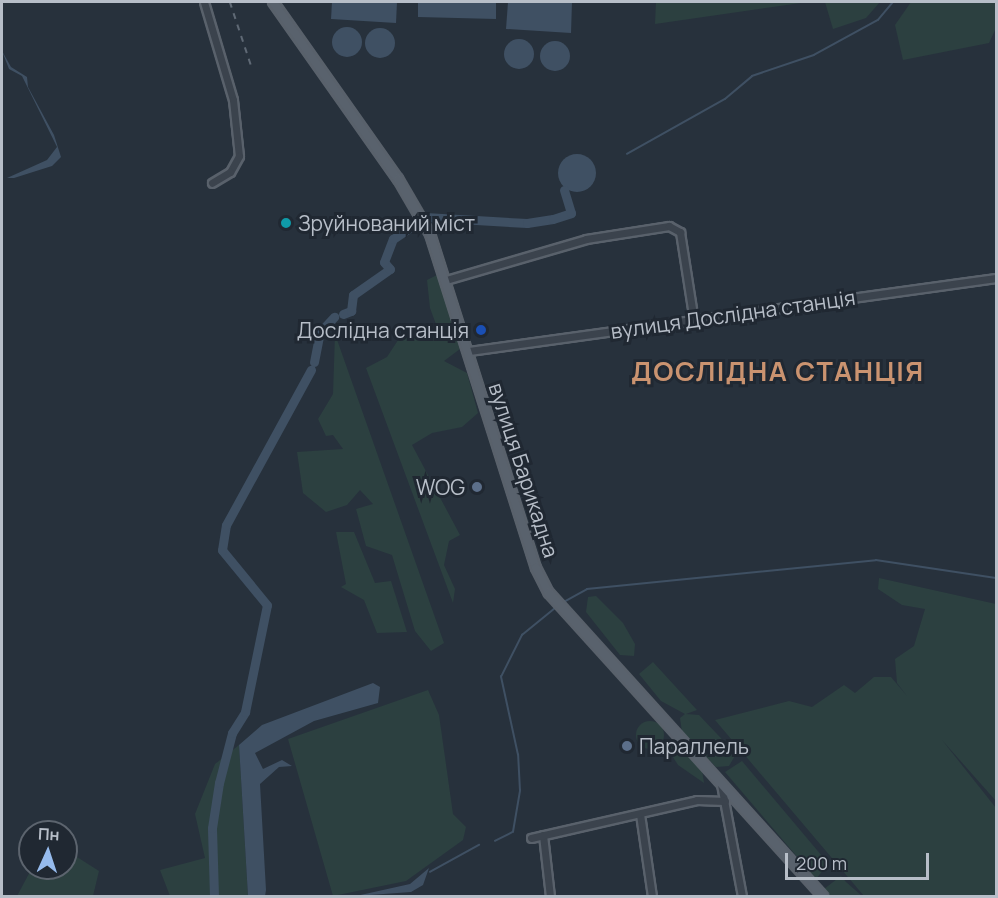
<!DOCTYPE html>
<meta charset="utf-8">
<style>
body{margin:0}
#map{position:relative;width:998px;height:898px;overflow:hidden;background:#27313c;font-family:Manrope,sans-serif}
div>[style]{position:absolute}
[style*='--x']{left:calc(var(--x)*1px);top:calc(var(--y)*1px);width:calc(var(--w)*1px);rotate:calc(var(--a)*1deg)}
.green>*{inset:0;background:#2c4040}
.round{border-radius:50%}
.water>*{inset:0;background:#3f5063}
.stream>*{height:1.5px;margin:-0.75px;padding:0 0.75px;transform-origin:0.75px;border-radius:0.75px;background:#3f5063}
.river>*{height:9px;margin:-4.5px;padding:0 4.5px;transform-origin:4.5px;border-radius:4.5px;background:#3f5063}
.roads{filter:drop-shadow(2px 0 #59616b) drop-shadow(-2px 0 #59616b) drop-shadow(0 2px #59616b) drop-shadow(0 -2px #59616b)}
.minor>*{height:7px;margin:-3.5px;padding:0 3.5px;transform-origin:3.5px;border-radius:3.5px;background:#3b434d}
.major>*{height:8px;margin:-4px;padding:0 4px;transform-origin:4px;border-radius:4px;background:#59626d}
.rail>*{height:1.5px;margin-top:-0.75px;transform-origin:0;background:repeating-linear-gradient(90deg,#5f6975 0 6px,transparent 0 12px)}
.dots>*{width:16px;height:16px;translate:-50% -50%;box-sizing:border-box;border:3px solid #202832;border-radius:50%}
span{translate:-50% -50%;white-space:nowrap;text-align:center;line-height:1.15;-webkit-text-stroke:6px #202832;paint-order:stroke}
.poi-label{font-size:21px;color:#b7bec8}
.left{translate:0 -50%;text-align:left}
.right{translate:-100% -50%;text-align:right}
.street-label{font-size:21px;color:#b7bec8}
.district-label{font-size:27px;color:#ca9370;font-weight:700;letter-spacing:1.5px}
.frame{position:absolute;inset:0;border:3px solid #b7bec8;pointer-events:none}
.north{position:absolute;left:18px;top:820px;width:60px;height:60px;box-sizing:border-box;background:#202832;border:2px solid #5c646e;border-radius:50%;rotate:3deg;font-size:16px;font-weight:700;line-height:24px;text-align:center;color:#b7bec8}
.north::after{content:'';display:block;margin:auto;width:21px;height:27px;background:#96bbed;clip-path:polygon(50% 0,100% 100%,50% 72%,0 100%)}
.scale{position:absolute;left:785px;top:853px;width:144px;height:27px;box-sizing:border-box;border:3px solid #b7bec8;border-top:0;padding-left:8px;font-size:18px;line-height:21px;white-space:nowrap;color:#b7bec8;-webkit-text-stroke:4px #202832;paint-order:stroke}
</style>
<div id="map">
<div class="green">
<div style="clip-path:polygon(656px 2px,808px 2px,655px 24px)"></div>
<div style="clip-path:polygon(825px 2px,880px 2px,866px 18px,833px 29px)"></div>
<div style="clip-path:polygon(911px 2px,996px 2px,996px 28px,989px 43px,903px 60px,895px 25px)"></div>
<div style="clip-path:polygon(439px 274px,460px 349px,444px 361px,467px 373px,478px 413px,462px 427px,432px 433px,412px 445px,460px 535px,449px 541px,444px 565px,455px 589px,453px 603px,366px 368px,387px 357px,402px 334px,441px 338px,430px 308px,427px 280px)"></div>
<div style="clip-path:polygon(335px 334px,444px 643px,431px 651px,415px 631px,392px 555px,366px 546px,356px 509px,373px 504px,360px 490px,347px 505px,326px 512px,303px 493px,297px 452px,343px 449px,333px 435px,326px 436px,318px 419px,333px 394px)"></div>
<div style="clip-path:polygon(336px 532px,354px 532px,375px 583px,391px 581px,407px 632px,377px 633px,364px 600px,341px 587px,346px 584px)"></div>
<div style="clip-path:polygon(879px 578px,996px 604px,996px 801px,942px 740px,996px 808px,996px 896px,864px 896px,715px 720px,789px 701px,812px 707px,844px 685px,855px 693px,874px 677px,891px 677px,907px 696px,897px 683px,895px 659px,914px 646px,925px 609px,902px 605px,878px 589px)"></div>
<div style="clip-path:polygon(596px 596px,623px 623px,635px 644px,634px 656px,620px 655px,586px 612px,588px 597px)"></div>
<div style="clip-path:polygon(653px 662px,697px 710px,686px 714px,699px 715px,736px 754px,729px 766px,716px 767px,682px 732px,680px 718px,685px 714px,661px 701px,639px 674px)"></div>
<div style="clip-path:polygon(428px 690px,439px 715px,453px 814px,466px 827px,463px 840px,406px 881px,333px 896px,288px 739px)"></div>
<div class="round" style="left:636px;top:721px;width:28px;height:28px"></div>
<div style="clip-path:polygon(672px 741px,702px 770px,704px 783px,678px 765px,666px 746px)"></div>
<div style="clip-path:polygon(239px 745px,248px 896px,170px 896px,160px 870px,205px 858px,195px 814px,215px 764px)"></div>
<div style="clip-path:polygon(742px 761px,822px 856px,827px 865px,816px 879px,725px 772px)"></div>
<div style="clip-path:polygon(66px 850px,99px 871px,93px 896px,17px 896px,32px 868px,66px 868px)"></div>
<div style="clip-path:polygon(841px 876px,846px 882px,862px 896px,830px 896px,824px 889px)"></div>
</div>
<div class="water">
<div style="clip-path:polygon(332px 2px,397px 2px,396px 23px,331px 19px)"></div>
<div style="clip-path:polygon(418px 2px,496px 2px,496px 19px,418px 17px)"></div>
<div style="clip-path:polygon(508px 2px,572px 2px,571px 33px,506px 29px)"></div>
<div class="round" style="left:332px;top:27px;width:30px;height:30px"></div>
<div class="round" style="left:365px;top:28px;width:30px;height:30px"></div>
<div class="round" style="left:504px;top:39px;width:30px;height:30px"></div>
<div class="round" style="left:540px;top:41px;width:30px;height:30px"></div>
<div style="clip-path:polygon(2px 51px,11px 67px,27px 77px,28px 87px,54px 135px,61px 157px,52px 166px,14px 178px,7px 178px,47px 160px,57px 147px,22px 76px,9px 69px)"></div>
<div class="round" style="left:558px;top:154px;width:38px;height:38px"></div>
<div style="clip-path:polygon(373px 683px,380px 687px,378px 703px,314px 721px,255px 753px,263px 769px,282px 760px,292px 766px,279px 767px,260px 784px,266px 890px,265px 896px,248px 896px,239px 745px,262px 725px)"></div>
<div style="clip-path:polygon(429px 868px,423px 885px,411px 892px,356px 896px,410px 884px)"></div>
</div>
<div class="stream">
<div style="--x:627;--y:154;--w:112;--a:-29.3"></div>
<div style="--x:725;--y:99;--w:35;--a:-40"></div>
<div style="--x:752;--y:76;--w:65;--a:-18.7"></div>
<div style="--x:814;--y:55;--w:73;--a:-28.7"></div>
<div style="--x:878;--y:20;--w:23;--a:-50"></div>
<div style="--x:564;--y:602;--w:26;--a:-29"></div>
<div style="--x:587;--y:589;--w:290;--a:-5.7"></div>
<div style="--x:876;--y:560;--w:121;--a:8.5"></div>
<div style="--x:495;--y:841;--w:20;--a:-27"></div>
<div style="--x:513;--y:832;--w:42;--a:-80.3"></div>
<div style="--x:520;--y:791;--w:36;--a:-93"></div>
<div style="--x:518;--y:755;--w:80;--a:-102.3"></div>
<div style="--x:501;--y:677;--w:47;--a:-63.4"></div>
<div style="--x:522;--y:635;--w:41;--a:-39.1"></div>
<div style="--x:430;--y:872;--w:56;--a:-28.9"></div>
</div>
<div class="river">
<div style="--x:425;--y:217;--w:102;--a:3.4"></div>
<div style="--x:527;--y:223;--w:26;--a:-9"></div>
<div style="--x:553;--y:219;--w:19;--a:-18"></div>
<div style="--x:571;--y:213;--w:24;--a:-107"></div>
<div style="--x:343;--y:314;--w:9;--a:-21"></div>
<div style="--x:351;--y:311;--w:16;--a:-83"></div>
<div style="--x:353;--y:295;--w:45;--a:-35.1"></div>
<div style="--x:390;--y:269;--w:9;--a:-131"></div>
<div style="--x:384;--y:262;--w:25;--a:-69"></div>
<div style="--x:393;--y:239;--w:30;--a:-34"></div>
<div style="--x:314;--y:362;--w:31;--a:-79"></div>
<div style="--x:320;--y:332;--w:21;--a:-47"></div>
<div style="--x:214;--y:896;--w:68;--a:-91.7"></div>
<div style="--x:212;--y:828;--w:46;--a:-81.2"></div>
<div style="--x:219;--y:783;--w:52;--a:-75.4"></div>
<div style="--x:232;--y:733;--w:25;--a:-58"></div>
<div style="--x:245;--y:712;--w:109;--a:-78.4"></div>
<div style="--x:267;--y:605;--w:71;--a:-129.3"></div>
<div style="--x:222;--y:550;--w:25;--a:-81"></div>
<div style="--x:226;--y:525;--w:177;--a:-61.3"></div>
</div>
<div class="roads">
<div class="minor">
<div style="--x:204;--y:2;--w:102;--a:73.5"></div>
<div style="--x:233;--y:100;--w:56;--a:83.9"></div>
<div style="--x:239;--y:156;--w:18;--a:119"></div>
<div style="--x:230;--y:172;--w:21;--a:149"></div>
<div style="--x:446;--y:280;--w:146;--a:-16.3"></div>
<div style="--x:586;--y:239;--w:84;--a:-8.9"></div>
<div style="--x:669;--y:226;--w:13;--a:29"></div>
<div style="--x:680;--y:232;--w:90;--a:81.1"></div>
<div style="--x:469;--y:351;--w:532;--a:-7.89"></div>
<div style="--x:721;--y:784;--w:114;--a:79.4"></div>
<div style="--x:640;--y:814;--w:83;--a:81.7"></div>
<div style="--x:543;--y:835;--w:61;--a:83.5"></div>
<div style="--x:531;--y:838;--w:170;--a:-12.9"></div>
<div style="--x:697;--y:800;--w:28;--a:2"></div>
</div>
<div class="major">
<div style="--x:273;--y:2;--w:217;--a:54.8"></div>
<div style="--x:398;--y:179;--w:64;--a:59.8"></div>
<div style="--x:430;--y:234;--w:350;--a:72.4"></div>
<div style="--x:536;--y:568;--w:28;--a:63"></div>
<div style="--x:549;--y:593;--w:409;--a:47.9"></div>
</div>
</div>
<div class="rail">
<div style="--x:230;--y:2;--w:66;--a:71.6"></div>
</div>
<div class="dots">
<div style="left:286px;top:223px;background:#0f9aa8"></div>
<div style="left:481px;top:330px;background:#1a4fb4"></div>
<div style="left:477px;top:487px;background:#5c6f8a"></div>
<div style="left:627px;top:746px;background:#5c6f8a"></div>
</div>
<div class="poi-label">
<span class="left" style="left:298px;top:223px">Зруйнований міст</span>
<span class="right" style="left:469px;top:330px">Дослідна станція</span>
<span class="right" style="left:465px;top:487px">WOG</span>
<span class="left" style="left:639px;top:746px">Параллель</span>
</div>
<div class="street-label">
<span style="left:733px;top:314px;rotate:-8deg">вулиця Дослідна станція</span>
<span style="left:524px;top:470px;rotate:72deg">вулиця Барикадна</span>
</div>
<div class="district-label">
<span style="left:778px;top:371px">ДОСЛІДНА СТАНЦІЯ</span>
</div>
<div class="frame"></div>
<div class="north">Пн</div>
<div class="scale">200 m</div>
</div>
